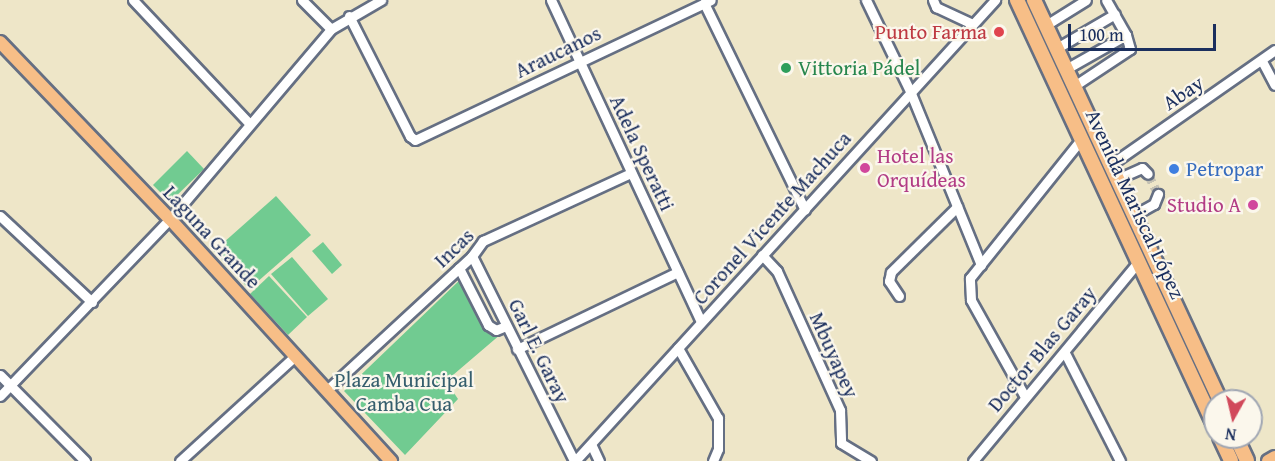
<!DOCTYPE html>
<meta charset="utf-8">
<style>
body{margin:0}
#map{position:relative;width:1275px;height:461px;overflow:hidden;background:#eee6c8;font-family:"Gentium Book Plus",serif}
div>[style]{position:absolute}
[style*='--x']{left:calc(var(--x)*1px);top:calc(var(--y)*1px);width:calc(var(--w)*1px);rotate:calc(var(--a)*1deg)}
.green>*{inset:0;background:#71cb91}
.minor-tunnel>*{height:9px;margin-top:-4.5px;transform-origin:0;background:repeating-linear-gradient(90deg,#c4c1b3 0 9px,transparent 0 13.5px)}
.roads{filter:drop-shadow(2px 0 #656f83) drop-shadow(-2px 0 #656f83) drop-shadow(0 2px #656f83) drop-shadow(0 -2px #656f83)}
.minor>*{height:9px;margin:-4.5px;padding:0 4.5px;transform-origin:4.5px;border-radius:4.5px;background:#fff}
.major>*{height:12px;margin:-6px;padding:0 6px;transform-origin:6px;border-radius:6px;background:#f7be87}
.highway>*{height:14px;margin:-7px;padding:0 7px;transform-origin:7px;border-radius:7px;background:#f7be87}
.dots>*{width:16px;height:16px;translate:-50% -50%;box-sizing:border-box;border:3px solid #fbf7ec;border-radius:50%}
span{translate:-50% -50%;white-space:nowrap;text-align:center;line-height:1.15;-webkit-text-stroke:4.5px #fbf7ec;paint-order:stroke}
.health-label{font-size:21px;color:#be3a42}
.right{translate:-100% -50%;text-align:right}
.street-label{font-size:21px;color:#1b2f5e}
.leisure-label{font-size:21px;color:#27864d}
.left{translate:0 -50%;text-align:left}
.hotel-label{font-size:21px;color:#b23c85}
.shop-label{font-size:21px;color:#366cbe}
.park-label{font-size:21px;color:#355e6d}
.north{position:absolute;left:1203px;top:389px;width:60px;height:60px;box-sizing:border-box;background:#fbf7ec;border:2px solid #a1a7b3;border-radius:50%;rotate:188deg;font-size:16px;font-weight:700;line-height:24px;text-align:center;color:#1b2f5e}
.north::after{content:'';display:block;margin:auto;width:21px;height:27px;background:#d1495b;clip-path:polygon(50% 0,100% 100%,50% 72%,0 100%)}
.scale{position:absolute;left:1068px;top:24px;width:148px;height:27px;box-sizing:border-box;border:3px solid #1b2f5e;border-top:0;padding-left:8px;font-size:18px;line-height:21px;white-space:nowrap;color:#1b2f5e;-webkit-text-stroke:4px #fbf7ec;paint-order:stroke}
</style>
<div id="map">
<div class="green">
<div style="clip-path:polygon(1029px 9px,1215px 404px,1215px 413px,1029px 12px)"></div>
<div style="clip-path:polygon(187px 151px,204px 169px,170px 202px,153px 185px)"></div>
<div style="clip-path:polygon(276px 196px,311px 235px,249px 289px,214px 251px)"></div>
<div style="clip-path:polygon(323px 242px,342px 265px,332px 274px,312px 251px)"></div>
<div style="clip-path:polygon(292px 257px,328px 299px,308px 316px,271px 274px)"></div>
<div style="clip-path:polygon(269px 276px,307px 317px,288px 335px,250px 294px)"></div>
<div style="clip-path:polygon(463px 277px,501px 334px,446px 381px,458px 399px,405px 455px,344px 391px)"></div>
</div>
<div class="minor-tunnel">
<div style="--x:1148;--y:174;--w:22;--a:63"></div>
</div>
<div class="roads">
<div class="minor">
<div style="--x:133;--y:0;--w:170;--a:46.7"></div>
<div style="--x:302;--y:0;--w:41;--a:45"></div>
<div style="--x:551;--y:0;--w:355;--a:65"></div>
<div style="--x:866;--y:0;--w:101;--a:64.2"></div>
<div style="--x:910;--y:91;--w:188;--a:67.8"></div>
<div style="--x:933;--y:0;--w:8;--a:67"></div>
<div style="--x:936;--y:7;--w:40;--a:25"></div>
<div style="--x:704;--y:3;--w:230;--a:64"></div>
<div style="--x:349;--y:16;--w:135;--a:63.1"></div>
<div style="--x:410;--y:136;--w:6;--a:39"></div>
<div style="--x:415;--y:140;--w:327;--a:-25.3"></div>
<div style="--x:1046;--y:25;--w:47;--a:-32"></div>
<div style="--x:1057;--y:48;--w:67;--a:-30.4"></div>
<div style="--x:1262;--y:61;--w:27;--a:62"></div>
<div style="--x:1066;--y:69;--w:69;--a:-29.5"></div>
<div style="--x:1074;--y:86;--w:67;--a:-33.5"></div>
<div style="--x:1130;--y:49;--w:15;--a:-106"></div>
<div style="--x:1126;--y:35;--w:40;--a:-119.7"></div>
<div style="--x:1110;--y:165;--w:201;--a:-34.9"></div>
<div style="--x:1117;--y:179;--w:27;--a:-24"></div>
<div style="--x:1142;--y:168;--w:8;--a:45"></div>
<div style="--x:1134;--y:215;--w:23;--a:-29"></div>
<div style="--x:1154;--y:204;--w:11;--a:-68"></div>
<div style="--x:0;--y:216;--w:126;--a:43.1"></div>
<div style="--x:762;--y:255;--w:22;--a:47"></div>
<div style="--x:777;--y:271;--w:153;--a:65.6"></div>
<div style="--x:840;--y:410;--w:33;--a:88"></div>
<div style="--x:841;--y:443;--w:35;--a:31"></div>
<div style="--x:472;--y:256;--w:229;--a:63.5"></div>
<div style="--x:459;--y:268;--w:64;--a:63"></div>
<div style="--x:488;--y:325;--w:9;--a:32"></div>
<div style="--x:496;--y:330;--w:11;--a:-22"></div>
<div style="--x:899;--y:296;--w:18;--a:-124"></div>
<div style="--x:889;--y:281;--w:9;--a:-77"></div>
<div style="--x:891;--y:272;--w:93;--a:-44.6"></div>
<div style="--x:678;--y:348;--w:81;--a:60.3"></div>
<div style="--x:718;--y:418;--w:31;--a:90"></div>
<div style="--x:718;--y:449;--w:13;--a:113"></div>
<div style="--x:517;--y:349;--w:178;--a:-25.6"></div>
<div style="--x:1065;--y:353;--w:121;--a:63"></div>
<div style="--x:0;--y:375;--w:121;--a:45.3"></div>
<div style="--x:328;--y:389;--w:196;--a:-42.7"></div>
<div style="--x:472;--y:256;--w:19;--a:-54"></div>
<div style="--x:483;--y:241;--w:163;--a:-24.7"></div>
<div style="--x:1024;--y:395;--w:109;--a:-119.2"></div>
<div style="--x:971;--y:300;--w:22;--a:-93"></div>
<div style="--x:970;--y:278;--w:179;--a:-51.3"></div>
<div style="--x:0;--y:396;--w:245;--a:-46.2"></div>
<div style="--x:170;--y:219;--w:249;--a:-49.7"></div>
<div style="--x:331;--y:29;--w:58;--a:-30.1"></div>
<div style="--x:591;--y:444;--w:19;--a:65"></div>
<div style="--x:180;--y:461;--w:156;--a:-42.4"></div>
<div style="--x:575;--y:461;--w:624;--a:-47.66"></div>
<div style="--x:973;--y:461;--w:259;--a:-50.3"></div>
</div>
<div class="major">
<div style="--x:0;--y:42;--w:245;--a:46.2"></div>
<div style="--x:170;--y:219;--w:328;--a:47.6"></div>
<div style="--x:1268;--y:461;--w:8;--a:-30"></div>
</div>
<div class="highway">
<div style="--x:1017;--y:0;--w:470;--a:65.1"></div>
<div style="--x:1034;--y:0;--w:442;--a:65.1"></div>
<div style="--x:1220;--y:437;--w:26;--a:65"></div>
<div style="--x:1236;--y:437;--w:26;--a:65"></div>
</div>
</div>
<div class="dots">
<div style="left:999px;top:32px;background:#e0444e"></div>
<div style="left:786px;top:68px;background:#2e9e5b"></div>
<div style="left:865px;top:168px;background:#d1479c"></div>
<div style="left:1174px;top:169px;background:#3f7fe0"></div>
<div style="left:1253px;top:205px;background:#d1479c"></div>
</div>
<div class="health-label">
<span class="right" style="left:987px;top:32px">Punto Farma</span>
</div>
<div class="street-label">
<span style="left:558px;top:52px;rotate:-26deg">Araucanos</span>
<span style="left:1183px;top:93px;rotate:-34deg">Abay</span>
<span style="left:642px;top:153px;rotate:65deg">Adela Speratti</span>
<span style="left:1135px;top:204px;rotate:65deg">Avenida Mariscal López</span>
<span style="left:772px;top:218px;rotate:-48deg">Coronel Vicente Machuca</span>
<span style="left:212px;top:237px;rotate:47deg">Laguna Grande</span>
<span style="left:454px;top:248px;rotate:-44deg">Incas</span>
<span style="left:1042px;top:349px;rotate:-50deg">Doctor Blas Garay</span>
<span style="left:539px;top:351px;rotate:64deg">Garl E. Garay</span>
<span style="left:834px;top:355px;rotate:66deg">Mbuyapey</span>
</div>
<div class="leisure-label">
<span class="left" style="left:798px;top:68px">Vittoria Pádel</span>
</div>
<div class="hotel-label">
<span class="left" style="left:877px;top:168px">Hotel las<br>Orquídeas</span>
<span class="right" style="left:1241px;top:205px">Studio A</span>
</div>
<div class="shop-label">
<span class="left" style="left:1186px;top:169px">Petropar</span>
</div>
<div class="park-label">
<span style="left:404px;top:392px">Plaza Municipal<br>Camba Cua</span>
</div>
<div class="north">N</div>
<div class="scale">100 m</div>
</div>
